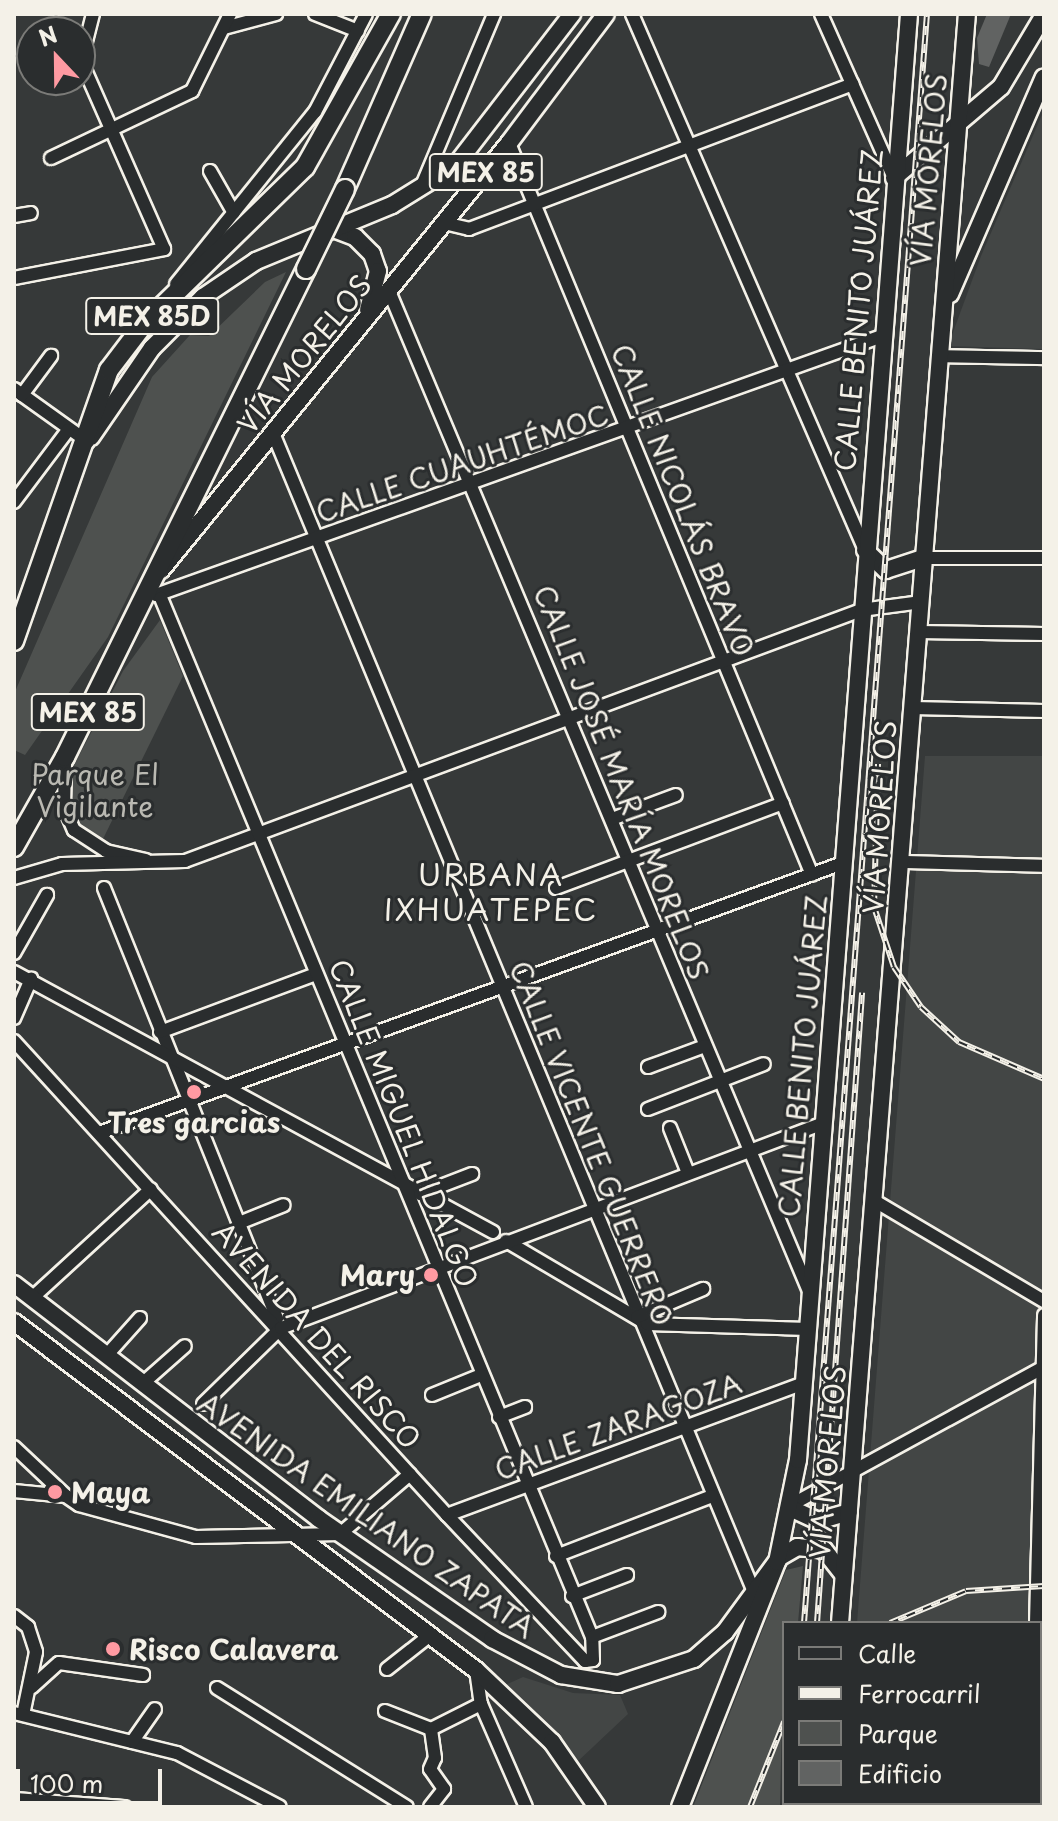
<!DOCTYPE html>
<meta charset="utf-8">
<style>
body{margin:0}
#map{position:relative;width:1058px;height:1821px;overflow:hidden;background:#363939;font-family:"Playpen Sans",sans-serif}
div>[style]{position:absolute}
[style*='--x']{left:calc(var(--x)*1px);top:calc(var(--y)*1px);width:calc(var(--w)*1px);rotate:calc(var(--a)*1deg)}
.built>*{inset:0;background:#434645}
.green>*{inset:0;background:#4e514f}
.building>*{inset:0;background:#616362}
.roads{filter:drop-shadow(2px 0 #f4f1e8) drop-shadow(-2px 0 #f4f1e8) drop-shadow(0 2px #f4f1e8) drop-shadow(0 -2px #f4f1e8)}
.minor>*{height:12px;margin:-6px;padding:0 6px;transform-origin:6px;border-radius:6px;background:#2a2d2e}
.major>*{height:16px;margin:-8px;padding:0 8px;transform-origin:8px;border-radius:8px;background:#2a2d2e}
.highway>*{height:18px;margin:-9px;padding:0 9px;transform-origin:9px;border-radius:9px;background:#2a2d2e}
.rail>*{height:6px;margin-top:-3px;transform-origin:0;background:repeating-linear-gradient(90deg,#2a2d2e 0 9px,#f4f1e8 0 18px);box-sizing:border-box;border-block:2px solid #f4f1e8}
.bridges{filter:drop-shadow(2px 0 #f4f1e8) drop-shadow(-2px 0 #f4f1e8) drop-shadow(0 2px #f4f1e8) drop-shadow(0 -2px #f4f1e8)}
.highway-bridge>*{height:18px;margin:-9px;padding:0 9px;transform-origin:9px;border-radius:9px;background:#2a2d2e}
.dots>*{width:22px;height:22px;translate:-50% -50%;box-sizing:border-box;border:4px solid #2a2d2e;border-radius:50%}
span{translate:-50% -50%;white-space:nowrap;text-align:center;line-height:1.15;-webkit-text-stroke:6px #2a2d2e;paint-order:stroke}
.shield-label span{padding:2px 6px;background:#2a2d2e;border:2px solid;border-radius:6px;-webkit-text-stroke-width:0}
.shield-label{font-size:26px;color:#f4f1e8;font-weight:700}
.street-label{font-size:28px;color:#f4f1e8}
.park-label{font-size:28px;color:#bab9b2}
.poi-label{font-size:28px;color:#f4f1e8;font-weight:700}
.right{translate:-100% -50%;text-align:right}
.left{translate:0 -50%;text-align:left}
.neighbourhood-label{font-size:30px;color:#f4f1e8;letter-spacing:2px}
.frame{position:absolute;inset:0;border:16px solid #f4f1e8;pointer-events:none}
.legend{position:absolute;left:782px;top:1621px;width:260px;height:184px;box-sizing:border-box;background:#2a2d2e;border:2px solid #7b7b78;margin:0;padding:10px 14px;list-style:none;font-size:24px;color:#f4f1e8}
.legend li{display:flex;align-items:center;gap:16px;height:40px}
.legend b{width:40px;border:2px solid #7b7b78}
.north{position:absolute;left:16px;top:16px;width:80px;height:80px;box-sizing:border-box;background:#2a2d2e;border:2px solid #7b7b78;border-radius:50%;rotate:338deg;font-size:22px;font-weight:700;line-height:32px;text-align:center;color:#f4f1e8}
.north::after{content:'';display:block;margin:auto;width:28px;height:36px;background:#ff9aa2;clip-path:polygon(50% 0,100% 100%,50% 72%,0 100%)}
.scale{position:absolute;left:16px;top:1769px;width:146px;height:36px;box-sizing:border-box;border:4px solid #f4f1e8;border-top:0;padding-left:10px;font-size:24px;line-height:28px;white-space:nowrap;color:#f4f1e8;-webkit-text-stroke:6px #2a2d2e;paint-order:stroke}
</style>
<div id="map">
<div class="built">
<div style="clip-path:polygon(1044px 110px,1044px 349px,948px 346px,981px 256px)"></div>
<div style="clip-path:polygon(925px 756px,1044px 756px,1044px 1807px,843px 1807px,1040px 1803px,1040px 1623px,857px 1623px)"></div>
<div style="clip-path:polygon(523px 1677px,573px 1693px,620px 1695px,628px 1714px,576px 1763px,503px 1686px)"></div>
</div>
<div class="green">
<div style="clip-path:polygon(286px 272px,108px 637px,25px 755px,14px 750px,14px 694px,152px 377px,190px 335px,209px 336px,265px 282px)"></div>
<div style="clip-path:polygon(160px 620px,183px 676px,101px 843px,80px 834px,66px 781px,123px 671px)"></div>
<div style="clip-path:polygon(803px 1566px,798px 1623px,784px 1623px,780px 1807px,693px 1807px,786px 1570px)"></div>
</div>
<div class="building">
<div style="clip-path:polygon(987px 14px,1011px 14px,989px 67px,979px 64px,977px 38px)"></div>
</div>
<div class="roads">
<div class="minor">
<div style="--x:315;--y:14;--w:46;--a:21.6"></div>
<div style="--x:632;--y:14;--w:584;--a:66.51"></div>
<div style="--x:821;--y:14;--w:180;--a:66"></div>
<div style="--x:224;--y:28;--w:54;--a:-15.1"></div>
<div style="--x:509;--y:143;--w:792;--a:67.51"></div>
<div style="--x:51;--y:158;--w:156;--a:-25.4"></div>
<div style="--x:192;--y:91;--w:86;--a:-63.7"></div>
<div style="--x:210;--y:171;--w:48;--a:60.3"></div>
<div style="--x:421;--y:188;--w:189;--a:-67.2"></div>
<div style="--x:14;--y:216;--w:17;--a:-10"></div>
<div style="--x:444;--y:223;--w:26;--a:13"></div>
<div style="--x:469;--y:229;--w:410;--a:-20.7"></div>
<div style="--x:14;--y:278;--w:153;--a:-10.9"></div>
<div style="--x:164;--y:249;--w:206;--a:-113.8"></div>
<div style="--x:81;--y:61;--w:49;--a:-75.7"></div>
<div style="--x:176;--y:284;--w:221;--a:-51.1"></div>
<div style="--x:315;--y:112;--w:110;--a:-62.5"></div>
<div style="--x:389;--y:291;--w:1085;--a:67.22"></div>
<div style="--x:939;--y:356;--w:105;--a:1.1"></div>
<div style="--x:14;--y:389;--w:91;--a:35.6"></div>
<div style="--x:22;--y:395;--w:49;--a:-53.4"></div>
<div style="--x:273;--y:433;--w:1260;--a:67.46"></div>
<div style="--x:14;--y:502;--w:90;--a:-53.1"></div>
<div style="--x:924;--y:558;--w:120;--a:0"></div>
<div style="--x:156;--y:595;--w:771;--a:-19.63"></div>
<div style="--x:919;--y:632;--w:125;--a:0.9"></div>
<div style="--x:913;--y:708;--w:131;--a:1.3"></div>
<div style="--x:65;--y:763;--w:44;--a:91.3"></div>
<div style="--x:64;--y:807;--w:25;--a:67"></div>
<div style="--x:74;--y:830;--w:38;--a:33"></div>
<div style="--x:106;--y:851;--w:41;--a:12.7"></div>
<div style="--x:612;--y:819;--w:68;--a:-20.6"></div>
<div style="--x:903;--y:862;--w:141;--a:1.6"></div>
<div style="--x:14;--y:878;--w:50;--a:-16.3"></div>
<div style="--x:62;--y:864;--w:123;--a:-1.4"></div>
<div style="--x:185;--y:861;--w:721;--a:-20.37"></div>
<div style="--x:861;--y:610;--w:61;--a:-7.6"></div>
<div style="--x:104;--y:888;--w:464;--a:68.1"></div>
<div style="--x:556;--y:888;--w:242;--a:-20.5"></div>
<div style="--x:14;--y:953;--w:67;--a:-60.4"></div>
<div style="--x:14;--y:972;--w:545;--a:28.49"></div>
<div style="--x:14;--y:1018;--w:43;--a:-66.4"></div>
<div style="--x:160;--y:1032;--w:166;--a:-20.4"></div>
<div style="--x:14;--y:1041;--w:642;--a:47.59"></div>
<div style="--x:447;--y:1515;--w:201;--a:46.6"></div>
<div style="--x:585;--y:1661;--w:8;--a:-7"></div>
<div style="--x:593;--y:1660;--w:23;--a:-92"></div>
<div style="--x:592;--y:1637;--w:1125;--a:-112.53"></div>
<div style="--x:648;--y:1067;--w:61;--a:-20.2"></div>
<div style="--x:648;--y:1109;--w:124;--a:-21.2"></div>
<div style="--x:670;--y:1128;--w:48;--a:68.2"></div>
<div style="--x:99;--y:1133;--w:791;--a:-19.95"></div>
<div style="--x:420;--y:1194;--w:56;--a:-21"></div>
<div style="--x:873;--y:1200;--w:199;--a:30.6"></div>
<div style="--x:239;--y:1223;--w:48;--a:-21.8"></div>
<div style="--x:506;--y:1241;--w:164;--a:30.5"></div>
<div style="--x:647;--y:1324;--w:161;--a:1.8"></div>
<div style="--x:32;--y:1298;--w:161;--a:-42.5"></div>
<div style="--x:637;--y:1317;--w:72;--a:-23"></div>
<div style="--x:106;--y:1356;--w:51;--a:-48.2"></div>
<div style="--x:142;--y:1384;--w:57;--a:-41.5"></div>
<div style="--x:432;--y:1395;--w:53;--a:-22.2"></div>
<div style="--x:203;--y:1404;--w:109;--a:-44.3"></div>
<div style="--x:281;--y:1328;--w:577;--a:-20.7"></div>
<div style="--x:499;--y:1417;--w:28;--a:-21"></div>
<div style="--x:14;--y:1447;--w:71;--a:43.3"></div>
<div style="--x:14;--y:1491;--w:52;--a:5.5"></div>
<div style="--x:66;--y:1496;--w:16;--a:35"></div>
<div style="--x:79;--y:1505;--w:121;--a:15.3"></div>
<div style="--x:196;--y:1537;--w:144;--a:-1.2"></div>
<div style="--x:340;--y:1534;--w:92;--a:-40.6"></div>
<div style="--x:791;--y:1505;--w:288;--a:-28.6"></div>
<div style="--x:447;--y:1515;--w:381;--a:-20.3"></div>
<div style="--x:556;--y:1556;--w:167;--a:-21"></div>
<div style="--x:572;--y:1596;--w:59;--a:-20.9"></div>
<div style="--x:14;--y:1616;--w:18;--a:38"></div>
<div style="--x:28;--y:1627;--w:26;--a:72"></div>
<div style="--x:36;--y:1652;--w:64;--a:101.7"></div>
<div style="--x:1036;--y:1623;--w:308;--a:-88.5"></div>
<div style="--x:592;--y:1637;--w:71;--a:-20.7"></div>
<div style="--x:387;--y:1669;--w:53;--a:-38.2"></div>
<div style="--x:476;--y:1670;--w:34;--a:82"></div>
<div style="--x:481;--y:1704;--w:112;--a:66.4"></div>
<div style="--x:32;--y:1687;--w:36;--a:-42"></div>
<div style="--x:59;--y:1663;--w:85;--a:8.1"></div>
<div style="--x:217;--y:1688;--w:224;--a:32.1"></div>
<div style="--x:385;--y:1711;--w:49;--a:21.4"></div>
<div style="--x:14;--y:1713;--w:168;--a:13.8"></div>
<div style="--x:177;--y:1753;--w:116;--a:27.7"></div>
<div style="--x:431;--y:1729;--w:56;--a:-26.6"></div>
<div style="--x:132;--y:1742;--w:40;--a:-55.1"></div>
<div style="--x:14;--y:1799;--w:111;--a:4.1"></div>
<div style="--x:430;--y:1807;--w:23;--a:-52"></div>
<div style="--x:444;--y:1789;--w:24;--a:-125"></div>
<div style="--x:430;--y:1769;--w:12;--a:-66"></div>
<div style="--x:435;--y:1758;--w:29;--a:-98"></div>
<div style="--x:1033;--y:1807;--w:4;--a:-90"></div>
</div>
<div class="major">
<div style="--x:894;--y:178;--w:140;--a:-40.4"></div>
<div style="--x:1001;--y:87;--w:84;--a:-59.2"></div>
<div style="--x:331;--y:228;--w:26;--a:21"></div>
<div style="--x:355;--y:237;--w:24;--a:45"></div>
<div style="--x:372;--y:254;--w:18;--a:71"></div>
<div style="--x:378;--y:271;--w:40;--a:104.4"></div>
<div style="--x:950;--y:294;--w:236;--a:-66.6"></div>
<div style="--x:91;--y:437;--w:108;--a:-55.6"></div>
<div style="--x:152;--y:348;--w:72;--a:-45"></div>
<div style="--x:203;--y:297;--w:64;--a:-34.2"></div>
<div style="--x:256;--y:261;--w:147;--a:-22.4"></div>
<div style="--x:392;--y:205;--w:74;--a:-31.8"></div>
<div style="--x:455;--y:166;--w:192;--a:-52.4"></div>
<div style="--x:865;--y:550;--w:29;--a:44"></div>
<div style="--x:886;--y:570;--w:40;--a:-18"></div>
<div style="--x:161;--y:570;--w:551;--a:-50.82"></div>
<div style="--x:509;--y:143;--w:161;--a:-53.1"></div>
<div style="--x:14;--y:1284;--w:385;--a:37.6"></div>
<div style="--x:319;--y:1519;--w:211;--a:34.7"></div>
<div style="--x:492;--y:1639;--w:78;--a:27.6"></div>
<div style="--x:561;--y:1675;--w:58;--a:9"></div>
<div style="--x:618;--y:1684;--w:80;--a:-18.2"></div>
<div style="--x:694;--y:1659;--w:41;--a:-41.1"></div>
<div style="--x:725;--y:1632;--w:93;--a:-53.7"></div>
<div style="--x:780;--y:1557;--w:20;--a:-30"></div>
<div style="--x:797;--y:1547;--w:27;--a:6"></div>
<div style="--x:824;--y:1550;--w:31;--a:52"></div>
<div style="--x:14;--y:1322;--w:578;--a:36.99"></div>
<div style="--x:476;--y:1670;--w:105;--a:43.5"></div>
<div style="--x:552;--y:1742;--w:79;--a:55.3"></div>
<div style="--x:790;--y:1508;--w:31;--a:25"></div>
<div style="--x:818;--y:1521;--w:32;--a:-16"></div>
<div style="--x:840;--y:1623;--w:1614;--a:-85.49"></div>
<div style="--x:680;--y:1807;--w:264;--a:-68.4"></div>
<div style="--x:777;--y:1562;--w:104;--a:-78.4"></div>
<div style="--x:798;--y:1460;--w:1450;--a:-85.61"></div>
<div style="--x:824;--y:1807;--w:4;--a:-76"></div>
</div>
<div class="highway">
<div style="--x:345;--y:189;--w:191;--a:-66.3"></div>
<div style="--x:14;--y:641;--w:287;--a:-70.7"></div>
<div style="--x:109;--y:370;--w:58;--a:-52.7"></div>
<div style="--x:144;--y:324;--w:225;--a:-44.3"></div>
<div style="--x:305;--y:167;--w:176;--a:-60.7"></div>
<div style="--x:14;--y:847;--w:103;--a:-60.5"></div>
<div style="--x:65;--y:757;--w:544;--a:-63.72"></div>
</div>
</div>
<div class="rail">
<div style="--x:878;--y:764;--w:143;--a:91.6"></div>
<div style="--x:874;--y:907;--w:63;--a:71.6"></div>
<div style="--x:894;--y:967;--w:48;--a:56"></div>
<div style="--x:921;--y:1007;--w:52;--a:42.6"></div>
<div style="--x:959;--y:1042;--w:93;--a:23.5"></div>
<div style="--x:804;--y:1623;--w:1614;--a:-85.63"></div>
<div style="--x:817;--y:1623;--w:632;--a:-85.91"></div>
<div style="--x:890;--y:1623;--w:82;--a:-22.8"></div>
<div style="--x:966;--y:1591;--w:78;--a:-3.7"></div>
<div style="--x:750;--y:1807;--w:92;--a:-68.2"></div>
<div style="--x:790;--y:1807;--w:4;--a:-90"></div>
</div>
<div class="bridges">
<div class="highway-bridge">
<div style="--x:306;--y:269;--w:89;--a:-64"></div>
</div>
</div>
<div class="dots">
<div style="left:194px;top:1092px;background:#ff9aa2"></div>
<div style="left:431px;top:1275px;background:#ff9aa2"></div>
<div style="left:55px;top:1492px;background:#ff9aa2"></div>
<div style="left:113px;top:1649px;background:#ff9aa2"></div>
</div>
<div class="shield-label">
<span style="left:486px;top:172px">MEX 85</span>
<span style="left:152px;top:316px">MEX 85D</span>
<span style="left:88px;top:712px">MEX 85</span>
</div>
<div class="street-label">
<span style="left:928px;top:170px;rotate:-85deg">VÍA MORELOS</span>
<span style="left:858px;top:310px;rotate:-85deg">CALLE BENITO JUÁREZ</span>
<span style="left:304px;top:354px;rotate:-51deg">VÍA MORELOS</span>
<span style="left:462px;top:463px;rotate:-19deg">CALLE CUAUHTÉMOC</span>
<span style="left:683px;top:500px;rotate:68deg">CALLE NICOLÁS BRAVO</span>
<span style="left:622px;top:782px;rotate:68deg">CALLE JOSÉ MARÍA MORELOS</span>
<span style="left:879px;top:817px;rotate:-86deg">VÍA MORELOS</span>
<span style="left:802px;top:1056px;rotate:-85deg">CALLE BENITO JUÁREZ</span>
<span style="left:404px;top:1123px;rotate:68deg">CALLE MIGUEL HIDALGO</span>
<span style="left:592px;top:1143px;rotate:68deg">CALLE VICENTE GUERRERO</span>
<span style="left:317px;top:1335px;rotate:48deg">AVENIDA DEL RISCO</span>
<span style="left:618px;top:1426px;rotate:-20deg">CALLE ZARAGOZA</span>
<span style="left:827px;top:1462px;rotate:-85deg">VÍA MORELOS</span>
<span style="left:367px;top:1515px;rotate:35deg">AVENIDA EMILIANO ZAPATA</span>
</div>
<div class="park-label">
<span style="left:95px;top:790px">Parque El<br>Vigilante</span>
</div>
<div class="poi-label">
<span style="left:194px;top:1122px">Tres garcias</span>
<span class="right" style="left:415px;top:1275px">Mary</span>
<span class="left" style="left:71px;top:1492px">Maya</span>
<span class="left" style="left:129px;top:1649px">Risco Calavera</span>
</div>
<div class="neighbourhood-label">
<span style="left:491px;top:891px">URBANA<br>IXHUATEPEC</span>
</div>
<div class="frame"></div>
<ul class="legend">
<li><b style="height:10px;background:#2a2d2e"></b>Calle</li>
<li><b style="height:10px;background:#f4f1e8"></b>Ferrocarril</li>
<li><b style="height:22px;background:#4e514f"></b>Parque</li>
<li><b style="height:22px;background:#616362"></b>Edificio</li>
</ul>
<div class="north">N</div>
<div class="scale">100 m</div>
</div>
